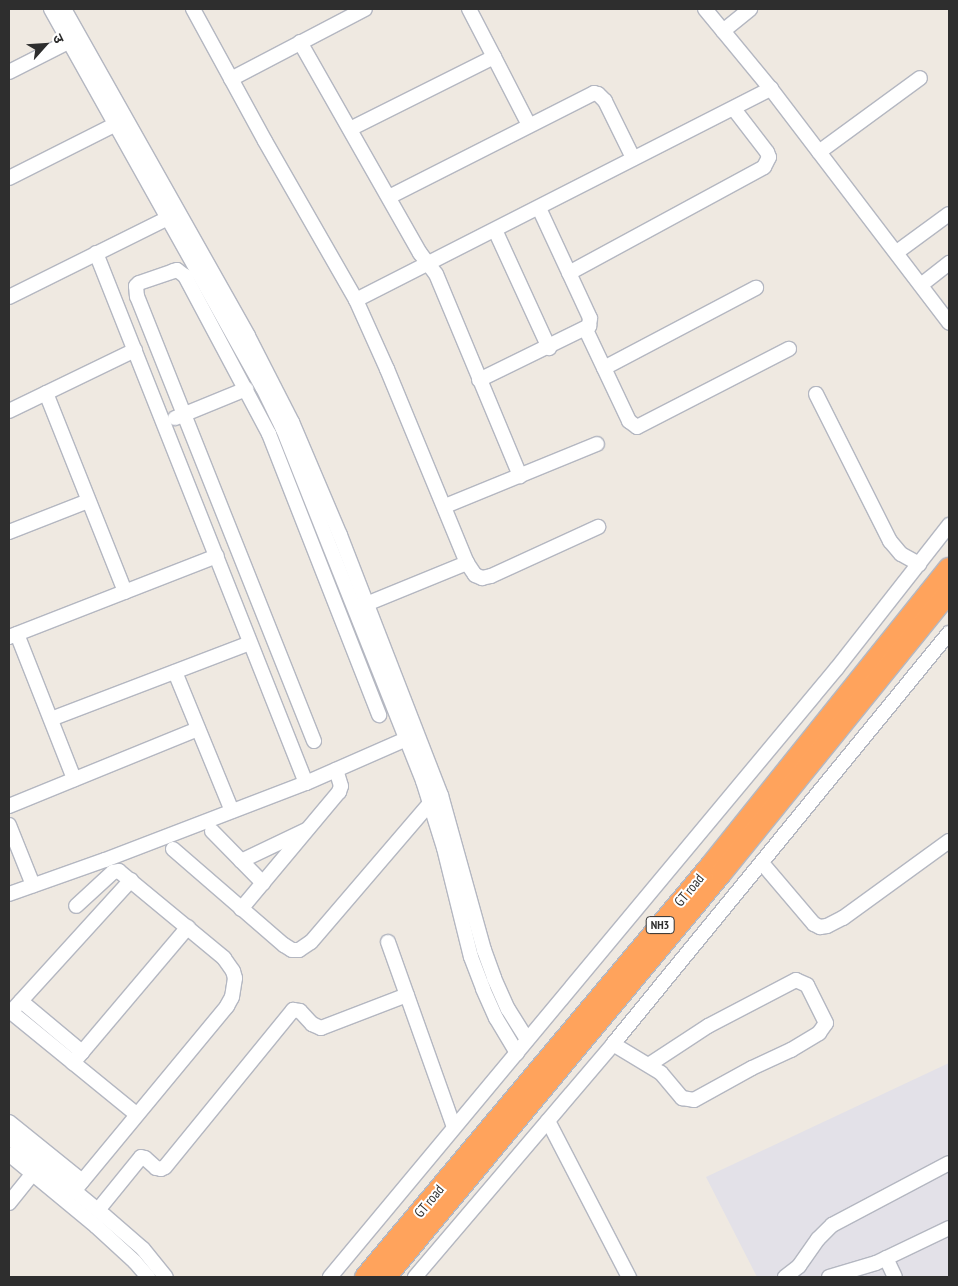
<!DOCTYPE html>
<meta charset="utf-8">
<style>
body{margin:0}
#map{position:relative;width:958px;height:1286px;overflow:hidden;background:#efe9e1;font-family:"PT Sans Narrow","Noto Sans Devanagari",sans-serif}
div>[style]{position:absolute}
[style*='--x']{left:calc(var(--x)*1px);top:calc(var(--y)*1px);width:calc(var(--w)*1px);rotate:calc(var(--a)*1deg)}
.industrial>*{inset:0;background:#e3e1e8}
.roads{filter:drop-shadow(1px 0 #b4b7c1) drop-shadow(-1px 0 #b4b7c1) drop-shadow(0 1px #b4b7c1) drop-shadow(0 -1px #b4b7c1)}
.minor>*{height:14px;margin:-7px;padding:0 7px;transform-origin:7px;border-radius:7px;background:#fff}
.highway>*{height:20px;margin:-10px;padding:0 10px;transform-origin:10px;border-radius:10px;background:#ffa35c}
span{translate:-50% -50%;white-space:nowrap;text-align:center;line-height:1.15;-webkit-text-stroke:4px #fff;paint-order:stroke}
.shield-label span{padding:1px 4px;background:#fff;border:1px solid;border-radius:4px;-webkit-text-stroke-width:0}
.shield-label{font-size:12px;color:#2e2e2e;font-weight:700}
.street-label{font-size:14px;color:#2e2e2e}
.frame{position:absolute;inset:0;border:10px solid #2e2e2e;pointer-events:none}
.north{position:absolute;left:20px;top:20px;width:50px;height:50px;-webkit-text-stroke:4px #fff;paint-order:stroke;rotate:64deg;font-size:14px;font-weight:700;line-height:20px;text-align:center;color:#2e2e2e}
.north::after{content:'';display:block;margin:auto;width:18px;height:22px;background:#2e2e2e;clip-path:polygon(50% 0,100% 100%,50% 72%,0 100%)}
</style>
<div id="map">
<div class="industrial">
<div style="clip-path:polygon(949px 1063px,949px 1277px,757px 1277px,706px 1177px)"></div>
</div>
<div class="roads">
<div class="minor">
<div style="--x:51;--y:9;--w:434;--a:60.8"></div>
<div style="--x:263;--y:388;--w:46;--a:64"></div>
<div style="--x:283;--y:429;--w:379;--a:68.3"></div>
<div style="--x:423;--y:781;--w:70;--a:72.6"></div>
<div style="--x:444;--y:848;--w:112;--a:76.1"></div>
<div style="--x:471;--y:957;--w:34;--a:69"></div>
<div style="--x:483;--y:989;--w:32;--a:66"></div>
<div style="--x:496;--y:1018;--w:41;--a:59"></div>
<div style="--x:64;--y:9;--w:375;--a:60.6"></div>
<div style="--x:248;--y:336;--w:97;--a:62.9"></div>
<div style="--x:292;--y:422;--w:123;--a:67"></div>
<div style="--x:340;--y:535;--w:279;--a:68.8"></div>
<div style="--x:441;--y:795;--w:161;--a:74.5"></div>
<div style="--x:484;--y:950;--w:30;--a:70"></div>
<div style="--x:494;--y:978;--w:34;--a:66"></div>
<div style="--x:508;--y:1009;--w:36;--a:58"></div>
<div style="--x:193;--y:9;--w:150;--a:61.4"></div>
<div style="--x:265;--y:141;--w:183;--a:60.2"></div>
<div style="--x:356;--y:300;--w:76;--a:65.8"></div>
<div style="--x:387;--y:369;--w:210;--a:67.6"></div>
<div style="--x:467;--y:563;--w:14;--a:56"></div>
<div style="--x:475;--y:575;--w:8;--a:23"></div>
<div style="--x:482;--y:578;--w:9;--a:-13"></div>
<div style="--x:491;--y:576;--w:118;--a:-24.6"></div>
<div style="--x:705;--y:9;--w:104;--a:50.5"></div>
<div style="--x:771;--y:89;--w:294;--a:52.7"></div>
<div style="--x:723;--y:31;--w:35;--a:-39"></div>
<div style="--x:300;--y:42;--w:243;--a:60.4"></div>
<div style="--x:420;--y:253;--w:26;--a:53"></div>
<div style="--x:436;--y:274;--w:219;--a:67.4"></div>
<div style="--x:494;--y:57;--w:76;--a:62.8"></div>
<div style="--x:9;--y:72;--w:68;--a:-26.9"></div>
<div style="--x:231;--y:79;--w:151;--a:-27.6"></div>
<div style="--x:350;--y:129;--w:161;--a:-26.6"></div>
<div style="--x:494;--y:57;--w:54;--a:-117.5"></div>
<div style="--x:819;--y:152;--w:125;--a:-36.2"></div>
<div style="--x:9;--y:178;--w:120;--a:-26.8"></div>
<div style="--x:389;--y:197;--w:230;--a:-26.9"></div>
<div style="--x:594;--y:93;--w:4;--a:14"></div>
<div style="--x:598;--y:94;--w:10;--a:45"></div>
<div style="--x:605;--y:101;--w:64;--a:63.8"></div>
<div style="--x:495;--y:230;--w:130;--a:65.4"></div>
<div style="--x:897;--y:252;--w:64;--a:-36.2"></div>
<div style="--x:96;--y:253;--w:570;--a:68.39"></div>
<div style="--x:569;--y:273;--w:222;--a:-28.5"></div>
<div style="--x:764;--y:167;--w:11;--a:-63"></div>
<div style="--x:769;--y:157;--w:5;--a:-112"></div>
<div style="--x:767;--y:152;--w:54;--a:-127.5"></div>
<div style="--x:921;--y:285;--w:36;--a:-38"></div>
<div style="--x:9;--y:297;--w:186;--a:-26.4"></div>
<div style="--x:356;--y:300;--w:466;--a:-27"></div>
<div style="--x:586;--y:330;--w:101;--a:64.7"></div>
<div style="--x:629;--y:421;--w:10;--a:37"></div>
<div style="--x:637;--y:427;--w:171;--a:-27.2"></div>
<div style="--x:604;--y:368;--w:172;--a:-27.8"></div>
<div style="--x:479;--y:380;--w:123;--a:-26.1"></div>
<div style="--x:589;--y:326;--w:8;--a:-83"></div>
<div style="--x:590;--y:318;--w:121;--a:-114.9"></div>
<div style="--x:46;--y:393;--w:214;--a:68.3"></div>
<div style="--x:816;--y:394;--w:165;--a:63.3"></div>
<div style="--x:890;--y:541;--w:17;--a:50"></div>
<div style="--x:901;--y:554;--w:21;--a:29"></div>
<div style="--x:9;--y:411;--w:140;--a:-25.8"></div>
<div style="--x:175;--y:418;--w:77;--a:-22.2"></div>
<div style="--x:445;--y:506;--w:164;--a:-22.2"></div>
<div style="--x:9;--y:532;--w:85;--a:-21.4"></div>
<div style="--x:359;--y:607;--w:117;--a:-22.2"></div>
<div style="--x:17;--y:634;--w:156;--a:68.5"></div>
<div style="--x:9;--y:637;--w:223;--a:-21.3"></div>
<div style="--x:175;--y:672;--w:150;--a:67.7"></div>
<div style="--x:51;--y:719;--w:213;--a:-20.9"></div>
<div style="--x:314;--y:741;--w:478;--a:-111.7"></div>
<div style="--x:137;--y:297;--w:11;--a:-95"></div>
<div style="--x:136;--y:286;--w:4;--a:-45"></div>
<div style="--x:139;--y:283;--w:36;--a:-19"></div>
<div style="--x:173;--y:271;--w:4;--a:-14"></div>
<div style="--x:177;--y:270;--w:10;--a:37"></div>
<div style="--x:185;--y:276;--w:179;--a:62"></div>
<div style="--x:269;--y:434;--w:302;--a:68.6"></div>
<div style="--x:9;--y:806;--w:204;--a:-22.2"></div>
<div style="--x:9;--y:825;--w:65;--a:68.2"></div>
<div style="--x:212;--y:831;--w:73;--a:45.6"></div>
<div style="--x:173;--y:849;--w:147;--a:40.9"></div>
<div style="--x:284;--y:945;--w:9;--a:32"></div>
<div style="--x:292;--y:950;--w:7;--a:0"></div>
<div style="--x:299;--y:950;--w:14;--a:-34"></div>
<div style="--x:311;--y:942;--w:184;--a:-49.4"></div>
<div style="--x:241;--y:861;--w:72;--a:-25.5"></div>
<div style="--x:762;--y:863;--w:80;--a:49.6"></div>
<div style="--x:814;--y:924;--w:7;--a:27"></div>
<div style="--x:820;--y:927;--w:7;--a:-8"></div>
<div style="--x:827;--y:926;--w:18;--a:-27"></div>
<div style="--x:843;--y:918;--w:131;--a:-36"></div>
<div style="--x:131;--y:880;--w:178;--a:132.3"></div>
<div style="--x:11;--y:1012;--w:161;--a:39.2"></div>
<div style="--x:9;--y:894;--w:102;--a:-19.5"></div>
<div style="--x:105;--y:860;--w:215;--a:-21"></div>
<div style="--x:306;--y:783;--w:117;--a:-23.7"></div>
<div style="--x:241;--y:909;--w:153;--a:-50.1"></div>
<div style="--x:339;--y:792;--w:6;--a:-72"></div>
<div style="--x:341;--y:786;--w:17;--a:-107"></div>
<div style="--x:388;--y:942;--w:196;--a:70.4"></div>
<div style="--x:21;--y:1001;--w:80;--a:39.9"></div>
<div style="--x:613;--y:1044;--w:56;--a:31.1"></div>
<div style="--x:661;--y:1073;--w:33;--a:50"></div>
<div style="--x:682;--y:1098;--w:12;--a:9"></div>
<div style="--x:694;--y:1100;--w:66;--a:-28.9"></div>
<div style="--x:752;--y:1068;--w:43;--a:-24.8"></div>
<div style="--x:791;--y:1050;--w:33;--a:-31"></div>
<div style="--x:819;--y:1033;--w:12;--a:-55"></div>
<div style="--x:826;--y:1023;--w:42;--a:-116.6"></div>
<div style="--x:807;--y:985;--w:12;--a:-156"></div>
<div style="--x:796;--y:980;--w:99;--a:152.4"></div>
<div style="--x:708;--y:1026;--w:69;--a:146.8"></div>
<div style="--x:73;--y:1063;--w:178;--a:-49.8"></div>
<div style="--x:548;--y:1121;--w:176;--a:62.6"></div>
<div style="--x:9;--y:1122;--w:94;--a:38.9"></div>
<div style="--x:9;--y:1137;--w:124;--a:39.5"></div>
<div style="--x:105;--y:1216;--w:50;--a:41"></div>
<div style="--x:143;--y:1249;--w:36;--a:51"></div>
<div style="--x:9;--y:1154;--w:113;--a:39.6"></div>
<div style="--x:96;--y:1226;--w:53;--a:42.7"></div>
<div style="--x:135;--y:1262;--w:20;--a:49"></div>
<div style="--x:75;--y:1190;--w:239;--a:-50.4"></div>
<div style="--x:227;--y:1006;--w:10;--a:-61"></div>
<div style="--x:232;--y:997;--w:19;--a:-81"></div>
<div style="--x:235;--y:978;--w:7;--a:-106"></div>
<div style="--x:233;--y:971;--w:16;--a:-125"></div>
<div style="--x:224;--y:958;--w:136;--a:-140.4"></div>
<div style="--x:119;--y:871;--w:6;--a:171"></div>
<div style="--x:113;--y:872;--w:50;--a:137.4"></div>
<div style="--x:9;--y:1203;--w:46;--a:-51.1"></div>
<div style="--x:98;--y:1210;--w:68;--a:-50.9"></div>
<div style="--x:141;--y:1157;--w:4;--a:14"></div>
<div style="--x:145;--y:1158;--w:15;--a:42"></div>
<div style="--x:156;--y:1168;--w:5;--a:11"></div>
<div style="--x:161;--y:1169;--w:4;--a:-27"></div>
<div style="--x:165;--y:1167;--w:203;--a:-50.8"></div>
<div style="--x:293;--y:1010;--w:7;--a:8"></div>
<div style="--x:300;--y:1011;--w:18;--a:47"></div>
<div style="--x:312;--y:1024;--w:10;--a:24"></div>
<div style="--x:321;--y:1028;--w:92;--a:-21"></div>
<div style="--x:886;--y:1258;--w:21;--a:65"></div>
<div style="--x:330;--y:1277;--w:792;--a:-50.22"></div>
<div style="--x:837;--y:668;--w:182;--a:-51.9"></div>
<div style="--x:415;--y:1277;--w:306;--a:-49.6"></div>
<div style="--x:613;--y:1044;--w:531;--a:-50.73"></div>
<div style="--x:785;--y:1277;--w:18;--a:-38"></div>
<div style="--x:799;--y:1266;--w:33;--a:-55"></div>
<div style="--x:818;--y:1239;--w:20;--a:-45"></div>
<div style="--x:832;--y:1225;--w:132;--a:-27.9"></div>
<div style="--x:829;--y:1277;--w:49;--a:-16.6"></div>
<div style="--x:876;--y:1263;--w:81;--a:-25.6"></div>
</div>
<div class="highway">
<div style="--x:365;--y:1277;--w:537;--a:-49.99"></div>
<div style="--x:710;--y:866;--w:382;--a:-51.3"></div>
<div style="--x:386;--y:1277;--w:524;--a:-50.26"></div>
<div style="--x:721;--y:874;--w:363;--a:-51"></div>
</div>
</div>
<div class="shield-label">
<span style="left:660px;top:925px">NH3</span>
</div>
<div class="street-label">
<span style="left:689px;top:890px;rotate:-50deg">GT road</span>
<span style="left:429px;top:1201px;rotate:-50deg">GT road</span>
</div>
<div class="frame"></div>
<div class="north">उ</div>
</div>
